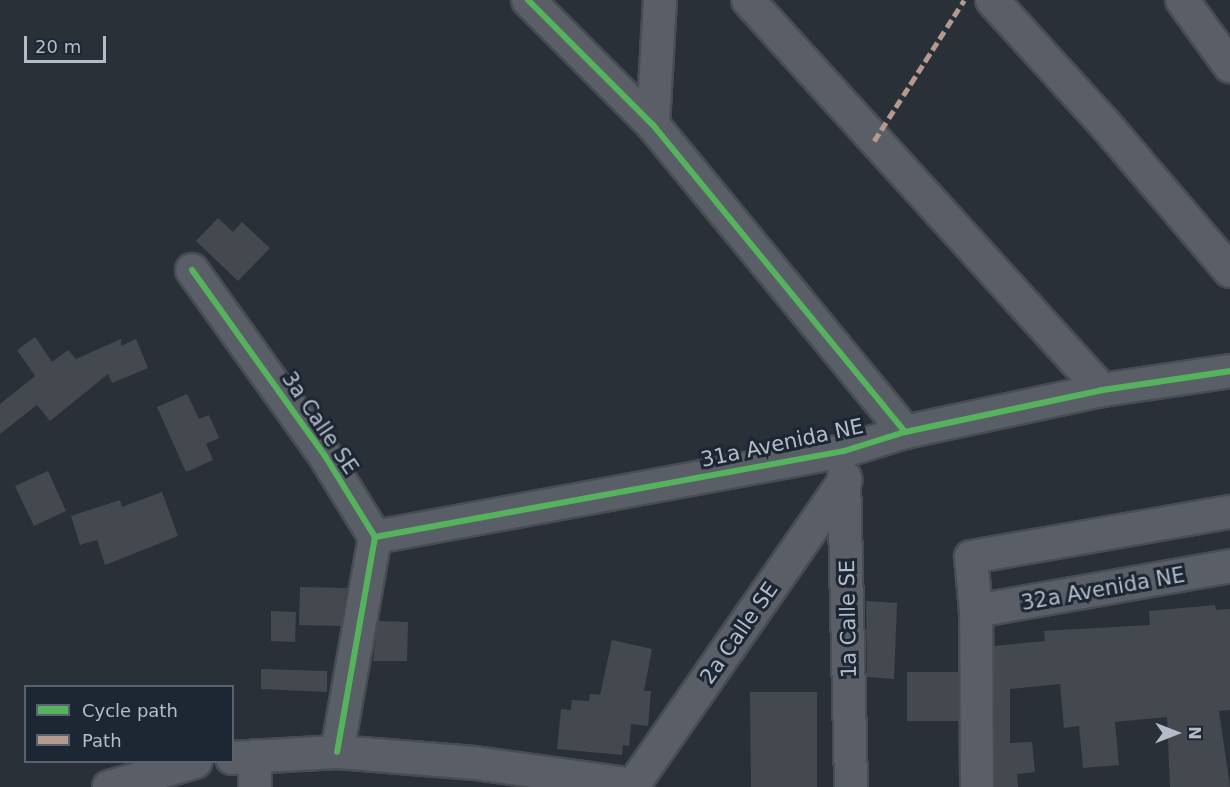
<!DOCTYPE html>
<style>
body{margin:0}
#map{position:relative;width:1230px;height:787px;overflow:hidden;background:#2a3038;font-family:"DejaVu Sans",sans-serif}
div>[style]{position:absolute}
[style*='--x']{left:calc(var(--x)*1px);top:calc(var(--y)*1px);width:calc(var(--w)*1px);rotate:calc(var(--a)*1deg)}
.building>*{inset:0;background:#444950}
.roads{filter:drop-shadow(2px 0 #484c53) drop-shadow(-2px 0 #484c53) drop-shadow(0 2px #484c53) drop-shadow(0 -2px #484c53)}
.street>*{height:32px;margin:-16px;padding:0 16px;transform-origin:16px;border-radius:16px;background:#5a5e66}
.quiet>*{height:4.5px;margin-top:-2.25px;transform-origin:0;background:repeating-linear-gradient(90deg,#b69a8f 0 9px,transparent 0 13.5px)}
.cycleway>*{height:6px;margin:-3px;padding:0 3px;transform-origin:3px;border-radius:3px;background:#56b35d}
span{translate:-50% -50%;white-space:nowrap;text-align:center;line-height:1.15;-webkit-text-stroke:6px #1d2633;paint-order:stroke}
.street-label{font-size:21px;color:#b4bcc9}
.legend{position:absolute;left:24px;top:685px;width:210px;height:78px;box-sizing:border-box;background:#1d2633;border:2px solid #59626f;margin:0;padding:8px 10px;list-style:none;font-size:18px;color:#b4bcc9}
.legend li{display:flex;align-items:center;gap:12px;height:30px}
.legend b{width:30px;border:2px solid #59626f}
.north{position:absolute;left:1146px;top:703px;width:60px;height:60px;-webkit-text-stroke:4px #1d2633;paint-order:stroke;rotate:90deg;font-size:16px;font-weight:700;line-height:24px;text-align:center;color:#b4bcc9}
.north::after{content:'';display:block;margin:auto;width:21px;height:27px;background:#b4bcc9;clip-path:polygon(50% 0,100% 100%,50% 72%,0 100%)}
.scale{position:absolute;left:24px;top:36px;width:82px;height:27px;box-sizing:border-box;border:3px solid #b4bcc9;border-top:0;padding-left:8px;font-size:18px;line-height:21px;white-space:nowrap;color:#b4bcc9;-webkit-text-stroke:4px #1d2633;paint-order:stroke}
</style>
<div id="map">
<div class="building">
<div style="clip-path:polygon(218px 218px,233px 232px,242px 222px,270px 248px,238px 281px,196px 241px)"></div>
<div style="clip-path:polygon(35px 337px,52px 362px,68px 350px,76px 359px,121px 339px,121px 346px,136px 339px,148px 368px,112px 383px,108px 374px,50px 421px,37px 405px,0 434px,0 404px,35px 376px,17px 350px)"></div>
<div style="clip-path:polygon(187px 394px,199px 419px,209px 415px,219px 438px,206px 444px,213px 460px,186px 472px,157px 407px)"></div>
<div style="clip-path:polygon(48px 471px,66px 511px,34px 526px,15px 486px)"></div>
<div style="clip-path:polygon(162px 492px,178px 536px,105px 565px,97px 540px,80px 545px,71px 516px,120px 500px,122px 507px)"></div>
<div style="clip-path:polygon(300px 587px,347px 588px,341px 626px,299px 625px)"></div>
<div style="clip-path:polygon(866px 601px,897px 603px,894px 679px,867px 677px)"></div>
<div style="clip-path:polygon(1215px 605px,1216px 610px,1230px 609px,1230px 710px,1219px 711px,1230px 787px,1170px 787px,1167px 717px,1115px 722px,1119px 765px,1083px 768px,1079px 726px,1064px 728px,1060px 684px,1010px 689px,1010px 743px,1032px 742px,1035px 772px,1017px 774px,1018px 787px,995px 787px,994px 646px,1045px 641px,1044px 631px,1150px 625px,1149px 611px)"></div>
<div style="clip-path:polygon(271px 611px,296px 612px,295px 642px,271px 641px)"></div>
<div style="clip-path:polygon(378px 621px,408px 622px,407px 661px,373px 661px)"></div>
<div style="clip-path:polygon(612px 640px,652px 649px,644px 691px,651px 691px,648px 726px,631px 724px,629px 746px,623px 745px,622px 755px,557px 749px,561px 709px,571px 710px,572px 700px,589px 701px,590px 694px,600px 695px)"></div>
<div style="clip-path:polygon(261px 669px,327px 671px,327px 692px,261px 689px)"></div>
<div style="clip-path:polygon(907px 672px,958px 672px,959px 721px,907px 721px)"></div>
<div style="clip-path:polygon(750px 692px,817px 692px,817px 787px,751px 787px)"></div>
</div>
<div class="roads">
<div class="street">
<div style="--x:528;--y:0;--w:177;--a:45"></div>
<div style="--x:653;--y:125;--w:397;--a:50.6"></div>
<div style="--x:748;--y:0;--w:527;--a:47.77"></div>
<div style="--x:992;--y:0;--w:168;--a:47.7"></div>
<div style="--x:1105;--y:124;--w:193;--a:49.6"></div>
<div style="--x:1182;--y:0;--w:82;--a:54"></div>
<div style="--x:653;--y:125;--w:125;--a:-86.8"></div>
<div style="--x:192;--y:270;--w:229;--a:54.4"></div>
<div style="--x:325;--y:456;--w:95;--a:58.3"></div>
<div style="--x:375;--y:537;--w:218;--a:100"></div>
<div style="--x:844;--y:476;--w:311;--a:88.7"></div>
<div style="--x:375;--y:537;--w:477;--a:-10.4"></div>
<div style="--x:844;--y:451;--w:64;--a:-17.3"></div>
<div style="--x:905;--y:432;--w:201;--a:-12"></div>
<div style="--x:1102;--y:390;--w:129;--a:-8.4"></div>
<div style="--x:976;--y:611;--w:258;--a:-10"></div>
<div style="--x:232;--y:758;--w:105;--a:-3.3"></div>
<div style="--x:337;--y:752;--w:138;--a:4.6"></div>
<div style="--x:475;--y:763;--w:161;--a:7.9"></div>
<div style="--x:109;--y:787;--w:90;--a:-16.2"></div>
<div style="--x:255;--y:787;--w:31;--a:-90"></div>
<div style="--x:632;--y:787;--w:374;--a:-55.2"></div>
<div style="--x:977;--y:787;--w:176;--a:-90.3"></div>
<div style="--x:976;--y:611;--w:54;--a:-95.3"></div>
<div style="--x:971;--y:557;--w:263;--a:-9.9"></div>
</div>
</div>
<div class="quiet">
<div style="--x:874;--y:141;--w:167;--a:-57.4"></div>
</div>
<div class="cycleway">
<div style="--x:528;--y:0;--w:177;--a:45"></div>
<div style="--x:653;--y:125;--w:397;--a:50.6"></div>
<div style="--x:192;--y:270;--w:229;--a:54.4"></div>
<div style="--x:325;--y:456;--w:95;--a:58.3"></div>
<div style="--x:375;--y:537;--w:218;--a:100"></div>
<div style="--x:375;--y:537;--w:477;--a:-10.4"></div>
<div style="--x:844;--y:451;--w:64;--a:-17.3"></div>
<div style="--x:905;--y:432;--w:201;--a:-12"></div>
<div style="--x:1102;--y:390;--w:129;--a:-8.4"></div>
</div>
<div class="street-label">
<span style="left:320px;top:423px;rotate:56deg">3a Calle SE</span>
<span style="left:782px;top:443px;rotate:-12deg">31a Avenida NE</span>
<span style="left:1103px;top:589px;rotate:-10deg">32a Avenida NE</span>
<span style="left:848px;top:619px;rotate:-91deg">1a Calle SE</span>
<span style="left:739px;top:633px;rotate:-55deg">2a Calle SE</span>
</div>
<ul class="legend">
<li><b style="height:8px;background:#56b35d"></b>Cycle path</li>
<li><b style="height:8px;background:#b69a8f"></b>Path</li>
</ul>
<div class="north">N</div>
<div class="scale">20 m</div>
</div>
